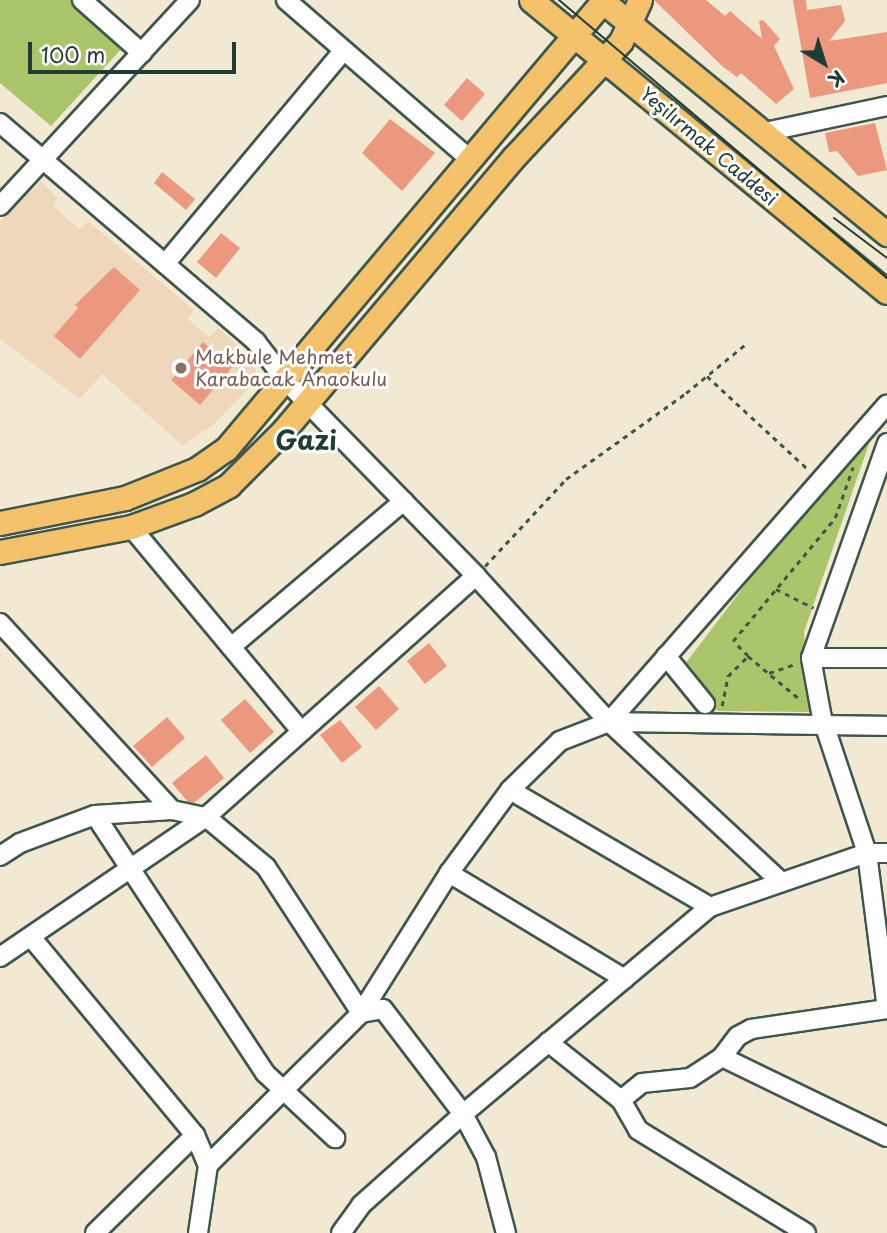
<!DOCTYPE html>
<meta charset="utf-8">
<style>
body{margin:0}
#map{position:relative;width:887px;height:1233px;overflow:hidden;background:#f1e9d1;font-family:"Playpen Sans",sans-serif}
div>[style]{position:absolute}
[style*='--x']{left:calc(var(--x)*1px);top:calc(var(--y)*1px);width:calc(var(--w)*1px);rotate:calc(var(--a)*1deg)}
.built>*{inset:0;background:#eed7bb}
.green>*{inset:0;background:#abc56b}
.building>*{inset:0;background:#eb987f}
.path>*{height:2.5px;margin-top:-1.25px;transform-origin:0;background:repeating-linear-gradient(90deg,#3e574c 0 5px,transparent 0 10px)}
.roads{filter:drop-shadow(2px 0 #3e574c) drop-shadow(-2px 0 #3e574c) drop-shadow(0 2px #3e574c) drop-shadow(0 -2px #3e574c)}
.minor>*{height:18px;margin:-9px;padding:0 9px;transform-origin:9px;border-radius:9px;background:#fff}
.major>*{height:23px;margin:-11.5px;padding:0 11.5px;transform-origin:11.5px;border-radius:11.5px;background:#f3c26a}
.tram>*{height:2px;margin:-1px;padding:0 1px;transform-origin:1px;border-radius:1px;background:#1f3d34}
.dots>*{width:19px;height:19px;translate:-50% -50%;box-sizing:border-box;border:4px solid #fff;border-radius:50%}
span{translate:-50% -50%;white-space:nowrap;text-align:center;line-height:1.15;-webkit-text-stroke:6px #fff;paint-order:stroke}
.street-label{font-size:19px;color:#1f3d34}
.education-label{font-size:19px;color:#785e54}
.left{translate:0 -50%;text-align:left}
.district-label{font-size:26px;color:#1f3d34;font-weight:700}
.north{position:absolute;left:789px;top:28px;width:70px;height:70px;-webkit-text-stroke:5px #fff;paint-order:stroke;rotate:142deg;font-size:19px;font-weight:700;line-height:28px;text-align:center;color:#1f3d34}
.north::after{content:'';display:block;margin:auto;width:24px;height:32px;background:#1f3d34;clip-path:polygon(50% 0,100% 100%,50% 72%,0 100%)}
.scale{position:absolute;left:28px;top:42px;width:208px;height:32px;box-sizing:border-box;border:4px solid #1f3d34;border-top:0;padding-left:9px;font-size:21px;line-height:24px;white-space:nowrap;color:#1f3d34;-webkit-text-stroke:5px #fff;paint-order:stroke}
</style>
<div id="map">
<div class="built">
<div style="clip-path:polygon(41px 181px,57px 198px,53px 206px,80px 230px,88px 221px,194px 310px,187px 319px,209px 337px,218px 328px,255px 362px,256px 380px,216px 422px,183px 446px,102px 374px,80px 399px,0 339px,0 221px)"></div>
</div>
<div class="green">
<div style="clip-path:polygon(0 0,70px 0,124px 46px,51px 126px,0 83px)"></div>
<div style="clip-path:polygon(858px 436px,871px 438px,804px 632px,810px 712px,718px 711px,682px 668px)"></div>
</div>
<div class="building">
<div style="clip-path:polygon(654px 0,706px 0,725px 16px,730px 11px,762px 39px,759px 21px,763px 20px,780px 39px,774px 46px,794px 89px,776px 104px,741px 73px,737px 77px,722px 66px)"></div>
<div style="clip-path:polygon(793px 0,806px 0,807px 10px,841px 5px,845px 21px,829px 41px,887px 32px,887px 83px,810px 98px)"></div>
<div style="clip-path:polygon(467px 78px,485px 94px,462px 121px,444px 105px)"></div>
<div style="clip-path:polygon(390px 119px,435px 153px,402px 191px,362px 153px)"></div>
<div style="clip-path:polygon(875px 123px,887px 170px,858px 176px,837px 151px,829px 152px,825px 133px)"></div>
<div style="clip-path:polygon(162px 172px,195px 199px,186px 210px,154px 183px)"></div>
<div style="clip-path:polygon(221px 233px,240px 248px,216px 278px,197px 262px)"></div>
<div style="clip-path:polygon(114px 267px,140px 290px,80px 359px,54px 336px,78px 308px,75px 305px)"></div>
<div style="clip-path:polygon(203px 342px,232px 367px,200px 405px,171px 380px)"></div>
<div style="clip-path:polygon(429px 643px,447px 666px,425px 684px,407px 661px)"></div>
<div style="clip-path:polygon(379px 686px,399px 709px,376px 730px,355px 707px)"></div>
<div style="clip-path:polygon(245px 699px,274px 732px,250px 753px,221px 720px)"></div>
<div style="clip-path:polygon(167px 717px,185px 738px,152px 767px,133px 746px)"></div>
<div style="clip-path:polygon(340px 720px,362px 747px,342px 763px,320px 735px)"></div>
<div style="clip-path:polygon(206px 755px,224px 778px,194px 803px,188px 802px,172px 783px)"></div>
</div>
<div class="path">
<div style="--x:707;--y:376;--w:140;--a:42.7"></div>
<div style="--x:485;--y:566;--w:119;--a:-47"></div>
<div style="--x:566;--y:479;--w:148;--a:-35.6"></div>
<div style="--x:686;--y:393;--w:79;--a:-39.3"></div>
<div style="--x:776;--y:589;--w:42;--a:26.6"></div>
<div style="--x:748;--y:656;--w:70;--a:39.8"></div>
<div style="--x:769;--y:673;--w:28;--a:-19"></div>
<div style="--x:722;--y:706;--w:31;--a:-79"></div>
<div style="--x:728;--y:676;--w:28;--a:-45"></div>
<div style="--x:748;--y:656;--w:21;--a:-135"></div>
<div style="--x:733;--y:641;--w:160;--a:-50.3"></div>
<div style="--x:835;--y:518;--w:54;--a:-70.6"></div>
</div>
<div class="roads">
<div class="minor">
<div style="--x:82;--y:0;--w:80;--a:41.5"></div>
<div style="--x:286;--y:0;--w:245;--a:40.9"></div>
<div style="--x:0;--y:123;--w:337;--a:40.5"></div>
<div style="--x:256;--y:342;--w:51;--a:52.2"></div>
<div style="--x:287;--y:382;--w:271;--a:45.7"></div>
<div style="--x:476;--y:576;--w:197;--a:47.7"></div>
<div style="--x:609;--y:722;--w:232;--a:42.9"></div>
<div style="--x:765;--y:132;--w:125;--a:-12"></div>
<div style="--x:0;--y:206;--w:280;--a:-47.3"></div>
<div style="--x:165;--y:264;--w:276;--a:-50.1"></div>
<div style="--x:131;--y:527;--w:264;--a:50.2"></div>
<div style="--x:0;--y:623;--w:254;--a:47.4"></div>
<div style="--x:231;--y:647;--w:226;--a:-40.2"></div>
<div style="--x:666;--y:656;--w:62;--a:50.9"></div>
<div style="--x:811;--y:658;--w:76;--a:0"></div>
<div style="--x:609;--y:722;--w:422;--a:-48.8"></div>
<div style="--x:510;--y:790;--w:232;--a:30.3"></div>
<div style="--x:95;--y:815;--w:309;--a:56.6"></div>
<div style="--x:265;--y:1073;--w:96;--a:42.9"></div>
<div style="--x:0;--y:856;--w:24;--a:-33"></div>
<div style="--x:20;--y:843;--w:80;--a:-20.5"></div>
<div style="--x:95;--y:815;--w:77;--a:-3.7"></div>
<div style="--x:172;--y:810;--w:35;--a:12"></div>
<div style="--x:206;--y:817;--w:78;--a:39.8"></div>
<div style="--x:266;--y:867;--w:174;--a:56.9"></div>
<div style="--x:449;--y:873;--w:205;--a:31.1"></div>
<div style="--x:31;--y:937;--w:257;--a:50.4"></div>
<div style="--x:195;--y:1135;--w:33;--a:67"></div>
<div style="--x:0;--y:957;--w:249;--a:-34.2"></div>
<div style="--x:206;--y:817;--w:362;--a:-41.8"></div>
<div style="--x:887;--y:1009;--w:157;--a:-97.3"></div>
<div style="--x:867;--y:853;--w:142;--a:-108.4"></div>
<div style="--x:822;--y:718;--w:61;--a:-100.4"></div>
<div style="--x:811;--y:658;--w:228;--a:-70.5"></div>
<div style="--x:361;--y:1013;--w:22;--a:-10"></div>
<div style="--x:383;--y:1009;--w:132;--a:52.7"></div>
<div style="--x:463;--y:1114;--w:49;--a:61.9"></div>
<div style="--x:486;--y:1157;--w:79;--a:75.3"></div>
<div style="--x:548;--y:1042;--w:93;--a:38.5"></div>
<div style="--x:621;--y:1100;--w:34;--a:60"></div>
<div style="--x:638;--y:1130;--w:197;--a:31.5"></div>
<div style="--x:722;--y:1057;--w:183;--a:25.9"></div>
<div style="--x:621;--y:1100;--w:27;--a:-39"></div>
<div style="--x:642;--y:1083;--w:48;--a:-5.9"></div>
<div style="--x:690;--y:1078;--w:38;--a:-33"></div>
<div style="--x:722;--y:1057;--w:26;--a:-53"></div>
<div style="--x:738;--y:1036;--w:15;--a:-28"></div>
<div style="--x:751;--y:1029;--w:137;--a:-8.4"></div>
<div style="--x:95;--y:1233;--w:140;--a:-44.4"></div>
<div style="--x:198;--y:1233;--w:69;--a:-81.6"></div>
<div style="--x:208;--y:1165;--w:216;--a:-44.8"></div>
<div style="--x:361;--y:1013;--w:165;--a:-57.8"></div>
<div style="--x:449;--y:873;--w:103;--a:-53.7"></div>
<div style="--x:510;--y:790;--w:70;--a:-44.4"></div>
<div style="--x:560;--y:741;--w:53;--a:-21.2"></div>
<div style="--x:609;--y:722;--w:278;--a:0.8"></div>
<div style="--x:341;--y:1233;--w:34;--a:-54"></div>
<div style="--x:361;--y:1205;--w:137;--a:-41.7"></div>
<div style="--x:463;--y:1114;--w:322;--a:-40"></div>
<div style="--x:710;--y:907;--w:166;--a:-19"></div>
<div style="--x:867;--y:853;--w:20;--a:0"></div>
</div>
<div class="major">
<div style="--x:531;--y:0;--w:460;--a:39.4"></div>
<div style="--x:601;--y:0;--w:370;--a:39.3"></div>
<div style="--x:0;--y:523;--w:127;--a:-11.3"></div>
<div style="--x:125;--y:498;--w:78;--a:-21.9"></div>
<div style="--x:197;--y:469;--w:35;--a:-35"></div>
<div style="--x:226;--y:449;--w:587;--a:-49.91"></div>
<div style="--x:0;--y:552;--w:133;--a:-10.8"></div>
<div style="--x:131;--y:527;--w:67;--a:-20.1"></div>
<div style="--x:194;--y:504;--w:40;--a:-28"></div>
<div style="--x:229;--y:485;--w:78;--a:-45"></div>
<div style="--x:284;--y:430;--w:357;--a:-49.9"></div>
<div style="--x:514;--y:157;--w:134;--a:-47.1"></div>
<div style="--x:605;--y:59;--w:24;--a:-48"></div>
<div style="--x:621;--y:41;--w:45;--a:-65.1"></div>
</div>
</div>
<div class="tram">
<div style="--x:559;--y:0;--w:430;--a:40.3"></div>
<div style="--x:834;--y:218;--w:66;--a:37"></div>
</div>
<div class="dots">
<div style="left:181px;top:368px;background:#8d6e63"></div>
</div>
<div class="street-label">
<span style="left:709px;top:146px;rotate:40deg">Yeşilırmak Caddesi</span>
</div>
<div class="education-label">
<span class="left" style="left:195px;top:368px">Makbule Mehmet<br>Karabacak Anaokulu</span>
</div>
<div class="district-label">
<span style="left:306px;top:440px">Gazi</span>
</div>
<div class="north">K</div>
<div class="scale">100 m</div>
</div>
